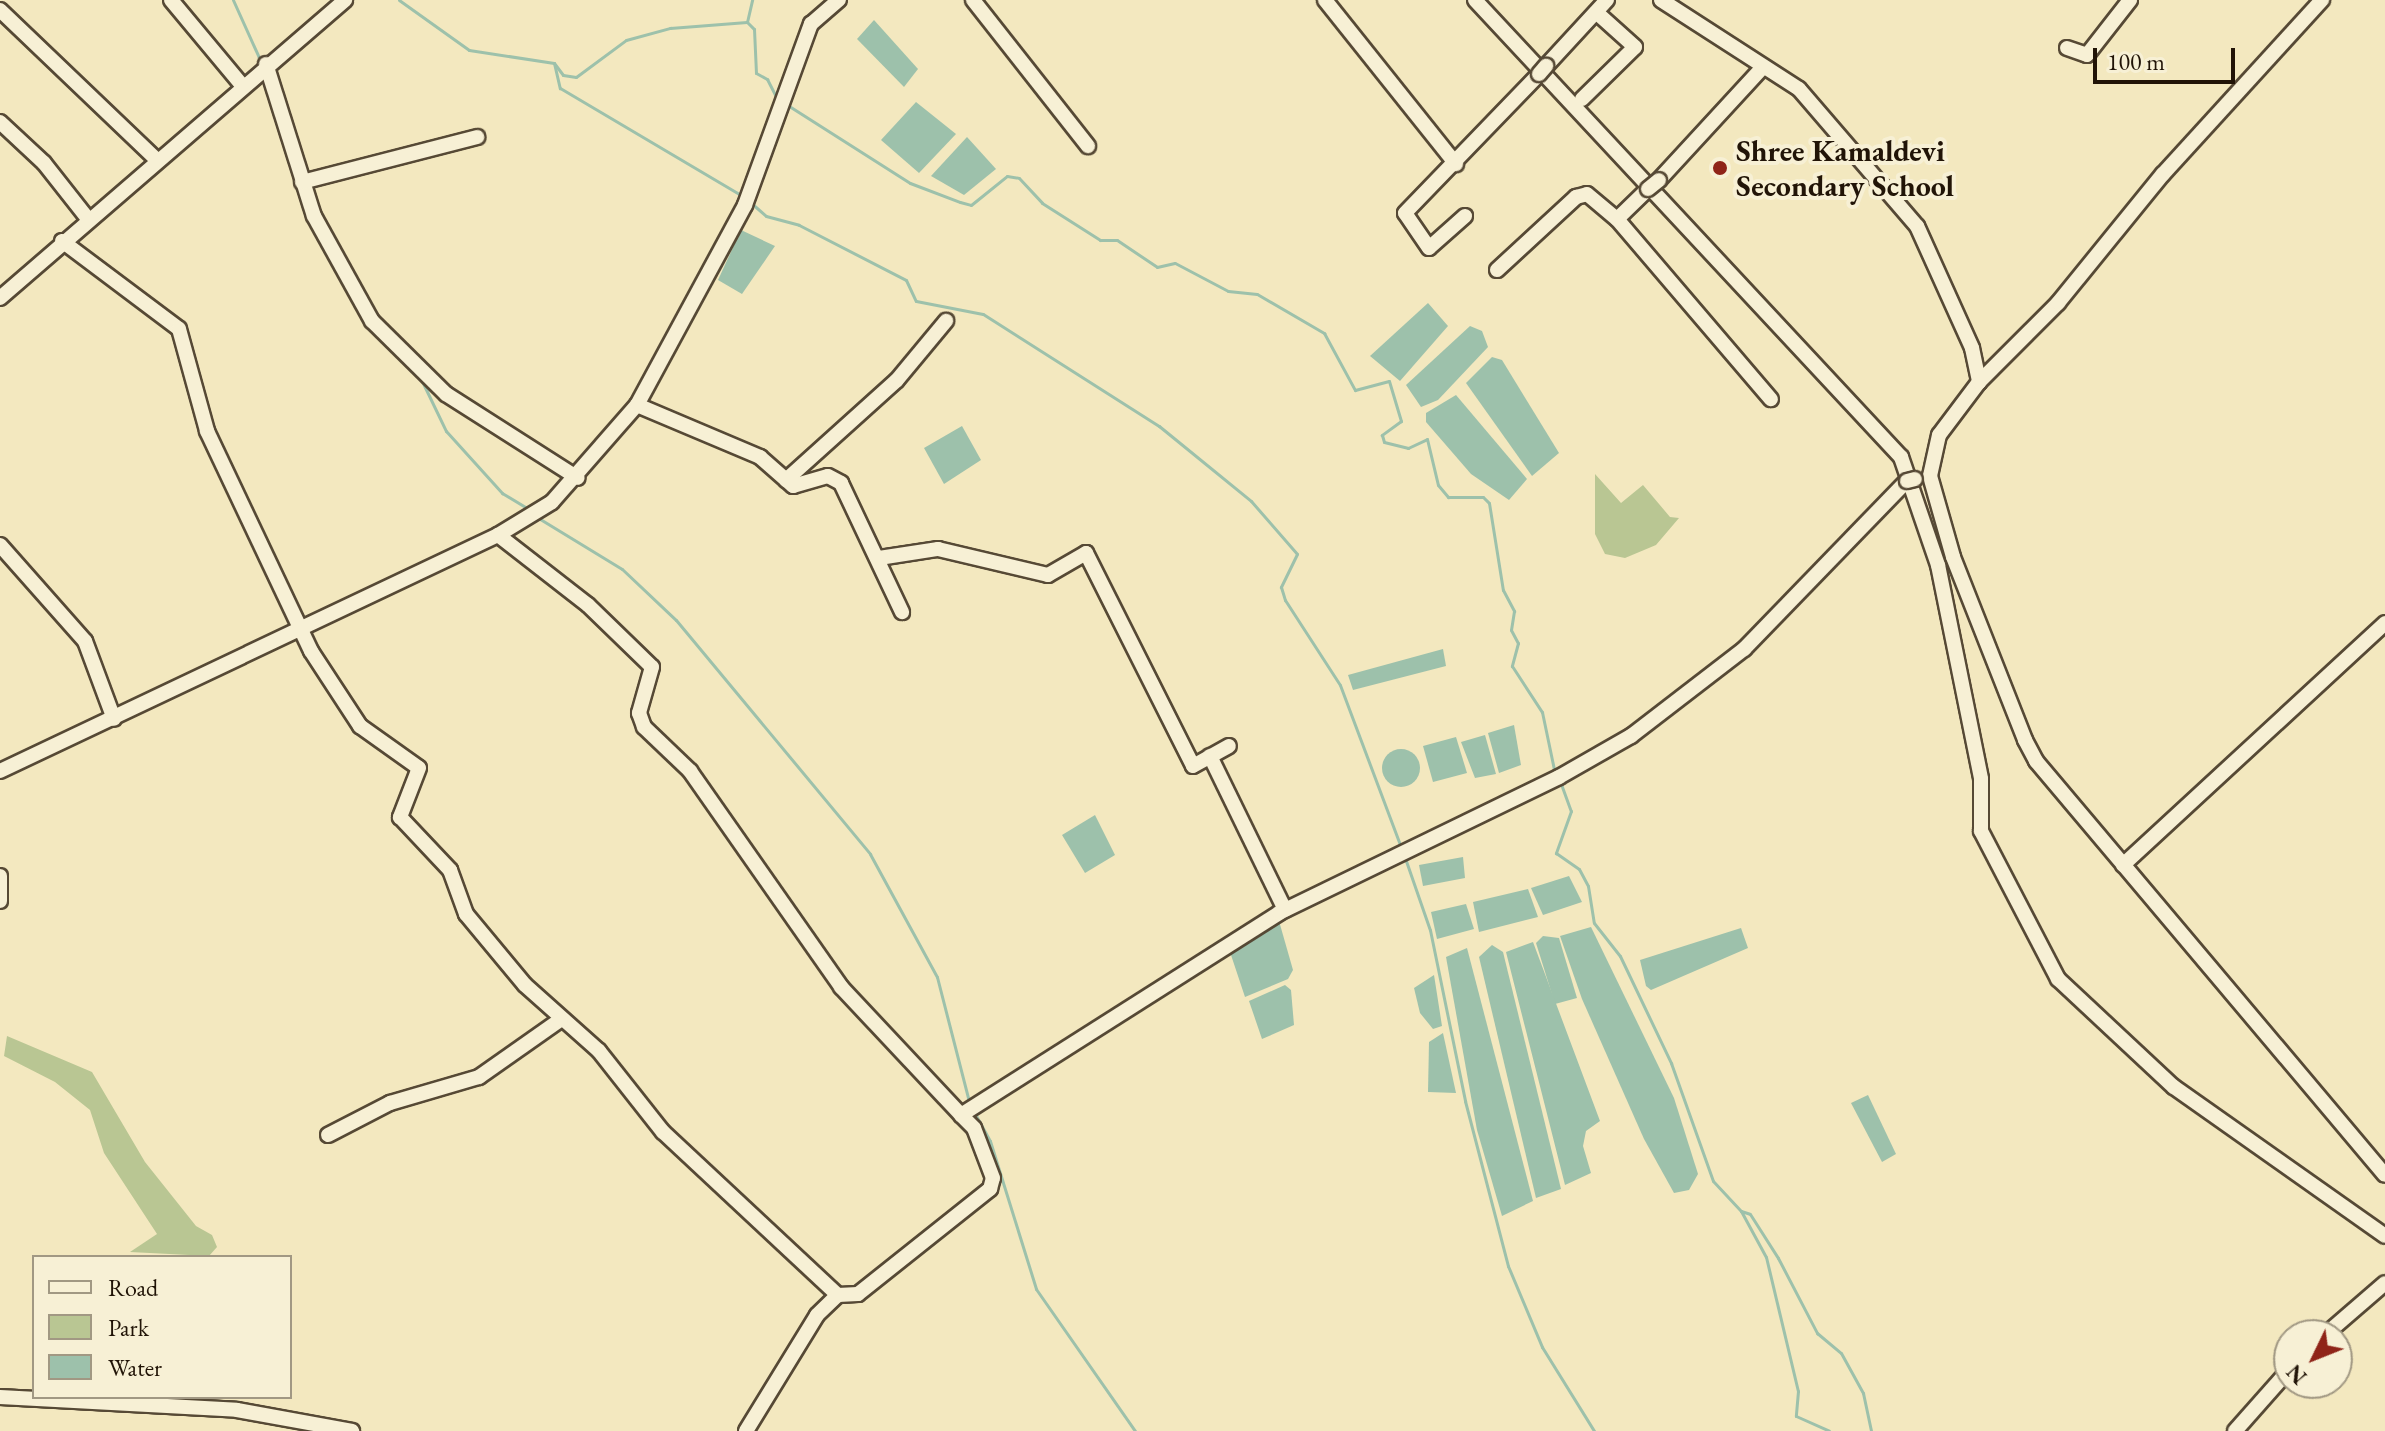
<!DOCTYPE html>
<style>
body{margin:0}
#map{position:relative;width:2385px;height:1431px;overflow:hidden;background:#f3e8bf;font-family:"EB Garamond",serif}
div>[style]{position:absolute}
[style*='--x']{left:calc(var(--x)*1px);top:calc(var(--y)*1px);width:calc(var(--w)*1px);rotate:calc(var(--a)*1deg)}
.green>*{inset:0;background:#b9c693}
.water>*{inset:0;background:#9dc1ab}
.round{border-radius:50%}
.stream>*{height:3px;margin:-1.5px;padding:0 1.5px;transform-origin:1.5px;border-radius:1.5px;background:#9dc1ab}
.roads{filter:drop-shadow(2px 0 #564935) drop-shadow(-2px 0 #564935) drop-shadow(0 2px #564935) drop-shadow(0 -2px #564935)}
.minor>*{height:14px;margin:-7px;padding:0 7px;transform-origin:7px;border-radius:7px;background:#f7f0d5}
.bridges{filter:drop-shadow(2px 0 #564935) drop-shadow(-2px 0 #564935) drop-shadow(0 2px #564935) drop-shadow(0 -2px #564935)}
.minor-bridge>*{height:14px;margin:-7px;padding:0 7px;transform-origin:7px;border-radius:7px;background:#f7f0d5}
.dots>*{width:22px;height:22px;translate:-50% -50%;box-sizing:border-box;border:4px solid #f7f0d5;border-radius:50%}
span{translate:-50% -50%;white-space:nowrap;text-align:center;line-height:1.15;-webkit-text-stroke:8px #f7f0d5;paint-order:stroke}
.poi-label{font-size:30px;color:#211407;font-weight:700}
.left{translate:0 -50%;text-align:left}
.legend{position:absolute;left:32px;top:1255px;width:260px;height:144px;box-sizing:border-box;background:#f7f0d5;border:2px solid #a19883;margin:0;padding:10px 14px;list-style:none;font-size:24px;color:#211407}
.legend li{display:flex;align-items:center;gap:16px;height:40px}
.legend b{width:40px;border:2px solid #a19883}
.north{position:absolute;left:2273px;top:1319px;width:80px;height:80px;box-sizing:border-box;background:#f7f0d5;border:2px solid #a19883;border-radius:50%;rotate:227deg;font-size:22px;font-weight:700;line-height:32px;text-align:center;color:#211407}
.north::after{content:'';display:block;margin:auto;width:28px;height:36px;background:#8f2418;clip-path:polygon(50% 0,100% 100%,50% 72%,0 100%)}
.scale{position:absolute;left:2093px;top:48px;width:142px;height:36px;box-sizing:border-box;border:4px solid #211407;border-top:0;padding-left:10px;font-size:24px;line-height:28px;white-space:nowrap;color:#211407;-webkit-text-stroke:6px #f7f0d5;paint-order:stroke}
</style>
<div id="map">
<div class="green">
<div style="clip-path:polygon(1595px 474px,1621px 503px,1643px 485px,1670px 517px,1679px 518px,1656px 545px,1625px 558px,1605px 554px,1595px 534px)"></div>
<div style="clip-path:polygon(7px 1036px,92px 1072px,145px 1162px,196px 1226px,212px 1235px,217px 1247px,209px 1256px,130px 1252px,157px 1234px,104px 1153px,90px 1110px,55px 1082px,4px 1056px)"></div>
</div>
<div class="water">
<div style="clip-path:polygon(874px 20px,918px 69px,904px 87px,857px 39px)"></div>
<div style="clip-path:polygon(916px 102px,956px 134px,919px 173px,881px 140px)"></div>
<div style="clip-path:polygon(967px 137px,996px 169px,964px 195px,931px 176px)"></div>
<div style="clip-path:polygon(741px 230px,775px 246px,742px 294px,718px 280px)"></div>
<div style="clip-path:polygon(1428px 303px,1448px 326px,1400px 381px,1370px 356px)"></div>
<div style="clip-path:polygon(1470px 326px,1482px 331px,1488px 347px,1438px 400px,1421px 407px,1406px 385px)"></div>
<div style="clip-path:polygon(1492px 357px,1502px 360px,1559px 453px,1532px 476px,1466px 383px)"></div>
<div style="clip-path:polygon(1456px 395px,1527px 479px,1509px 500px,1471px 474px,1426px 422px,1426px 413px)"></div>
<div style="clip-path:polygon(962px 426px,981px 460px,944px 484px,924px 448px)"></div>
<div style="clip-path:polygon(1443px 649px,1446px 666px,1353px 690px,1348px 675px)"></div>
<div style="clip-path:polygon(1514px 725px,1521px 765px,1499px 773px,1488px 733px)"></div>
<div style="clip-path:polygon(1485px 735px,1496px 774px,1475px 778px,1461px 742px)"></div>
<div style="clip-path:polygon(1456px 737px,1467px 773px,1433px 782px,1423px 746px)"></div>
<div class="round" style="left:1382px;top:749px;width:38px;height:38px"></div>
<div style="clip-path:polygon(1095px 815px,1115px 855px,1085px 873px,1062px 835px)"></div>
<div style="clip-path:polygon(1463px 857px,1465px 878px,1423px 886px,1419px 865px)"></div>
<div style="clip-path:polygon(1569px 876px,1582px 902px,1543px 915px,1531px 888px)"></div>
<div style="clip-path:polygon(1528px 889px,1538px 917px,1479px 932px,1473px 902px)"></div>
<div style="clip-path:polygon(1466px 904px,1474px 929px,1437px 939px,1431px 912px)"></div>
<div style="clip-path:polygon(1279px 921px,1293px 970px,1288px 979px,1245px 997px,1229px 949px)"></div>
<div style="clip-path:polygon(1591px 927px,1674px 1098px,1698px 1174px,1689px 1190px,1674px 1193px,1644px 1139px,1582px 999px,1560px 936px)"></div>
<div style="clip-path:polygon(1741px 928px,1748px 948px,1651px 990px,1646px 986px,1640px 960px)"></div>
<div style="clip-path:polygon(1543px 936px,1559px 938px,1577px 998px,1555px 1004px,1536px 943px)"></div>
<div style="clip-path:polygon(1533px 942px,1600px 1121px,1586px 1131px,1583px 1146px,1591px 1173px,1565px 1185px,1506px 952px)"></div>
<div style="clip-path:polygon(1492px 945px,1503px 952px,1561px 1189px,1536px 1198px,1479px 957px)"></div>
<div style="clip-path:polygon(1467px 948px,1533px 1201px,1502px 1216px,1477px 1130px,1446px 957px)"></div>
<div style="clip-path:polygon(1434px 975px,1442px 1026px,1433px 1029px,1420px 1013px,1414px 988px)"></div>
<div style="clip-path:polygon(1285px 985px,1291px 990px,1294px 1025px,1262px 1039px,1249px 1001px)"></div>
<div style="clip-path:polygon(1443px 1033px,1456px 1093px,1428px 1092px,1429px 1042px)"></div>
<div style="clip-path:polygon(1868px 1095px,1896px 1154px,1882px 1162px,1851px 1103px)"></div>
</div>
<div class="stream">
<div style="--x:233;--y:0;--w:68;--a:65.7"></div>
<div style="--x:399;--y:0;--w:86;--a:35.5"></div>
<div style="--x:469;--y:50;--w:86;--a:8.7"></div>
<div style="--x:554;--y:63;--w:15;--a:53"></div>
<div style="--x:563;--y:75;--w:13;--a:9"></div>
<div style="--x:576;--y:77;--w:62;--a:-36.5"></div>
<div style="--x:626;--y:40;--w:46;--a:-15.3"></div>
<div style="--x:670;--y:28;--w:77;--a:-4.5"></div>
<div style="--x:747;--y:22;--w:10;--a:45"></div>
<div style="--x:754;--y:29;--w:44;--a:87.4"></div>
<div style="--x:756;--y:73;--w:13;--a:29"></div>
<div style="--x:767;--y:79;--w:22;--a:63"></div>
<div style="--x:747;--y:22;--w:23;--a:-77"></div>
<div style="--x:554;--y:63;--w:26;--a:77"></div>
<div style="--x:560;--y:88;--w:214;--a:30.6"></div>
<div style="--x:268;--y:92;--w:31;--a:73"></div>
<div style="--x:789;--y:106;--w:143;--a:32.5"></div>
<div style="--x:910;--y:183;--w:53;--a:20.8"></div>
<div style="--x:960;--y:202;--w:11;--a:15"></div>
<div style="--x:971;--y:205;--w:46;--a:-38.9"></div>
<div style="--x:1007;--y:176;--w:12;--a:9"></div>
<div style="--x:1019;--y:178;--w:34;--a:47"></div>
<div style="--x:1042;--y:203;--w:69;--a:32.5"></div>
<div style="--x:1100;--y:240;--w:17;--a:0"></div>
<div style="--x:1117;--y:240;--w:48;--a:34"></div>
<div style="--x:1157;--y:267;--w:18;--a:-13"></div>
<div style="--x:1175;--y:263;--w:60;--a:27.8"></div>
<div style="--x:1228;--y:291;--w:29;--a:6"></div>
<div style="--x:1257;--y:294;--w:78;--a:30.2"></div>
<div style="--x:1324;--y:333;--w:65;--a:61.5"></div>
<div style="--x:1355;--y:390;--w:35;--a:-15"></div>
<div style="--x:1389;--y:381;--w:42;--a:73.3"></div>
<div style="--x:1401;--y:421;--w:24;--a:144"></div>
<div style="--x:1382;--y:435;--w:7;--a:74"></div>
<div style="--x:1384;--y:442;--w:25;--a:14"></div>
<div style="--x:1408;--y:448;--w:21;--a:-25"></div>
<div style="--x:1427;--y:439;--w:47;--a:76.6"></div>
<div style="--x:1438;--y:485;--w:16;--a:50"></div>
<div style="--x:1448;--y:497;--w:35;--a:0"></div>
<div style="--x:1483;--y:497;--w:8;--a:45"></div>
<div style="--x:1489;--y:503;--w:88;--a:80.9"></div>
<div style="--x:1503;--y:590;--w:24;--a:62"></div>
<div style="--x:1514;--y:611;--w:19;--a:99"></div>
<div style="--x:1511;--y:630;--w:15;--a:62"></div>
<div style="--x:1518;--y:643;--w:24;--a:105"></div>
<div style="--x:1512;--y:666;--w:55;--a:56.9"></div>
<div style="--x:1542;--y:712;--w:63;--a:78.2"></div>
<div style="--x:750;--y:202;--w:21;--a:41"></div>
<div style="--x:766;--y:216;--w:34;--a:15"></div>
<div style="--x:799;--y:225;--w:120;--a:27.2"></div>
<div style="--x:906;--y:280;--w:23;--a:65"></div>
<div style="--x:916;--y:301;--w:68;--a:11"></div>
<div style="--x:983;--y:314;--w:209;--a:32.5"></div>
<div style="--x:1159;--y:426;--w:119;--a:39.2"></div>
<div style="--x:1251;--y:501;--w:70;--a:49"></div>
<div style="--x:1297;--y:554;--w:37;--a:116"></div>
<div style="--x:1281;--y:587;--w:14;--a:73"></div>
<div style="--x:1285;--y:600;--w:101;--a:57.1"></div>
<div style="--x:1340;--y:685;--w:173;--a:69.4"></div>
<div style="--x:420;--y:377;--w:60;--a:64.3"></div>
<div style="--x:446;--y:431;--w:84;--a:47.9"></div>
<div style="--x:502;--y:493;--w:33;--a:31"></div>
<div style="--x:540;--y:519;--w:96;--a:31.4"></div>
<div style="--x:622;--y:569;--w:74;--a:43.4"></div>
<div style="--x:676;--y:620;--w:304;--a:50.3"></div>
<div style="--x:870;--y:854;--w:140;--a:61.4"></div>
<div style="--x:937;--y:977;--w:129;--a:75.6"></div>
<div style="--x:1561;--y:784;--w:29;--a:70"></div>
<div style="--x:1571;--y:811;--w:45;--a:109.7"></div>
<div style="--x:1556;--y:853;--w:28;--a:35"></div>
<div style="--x:1579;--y:869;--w:19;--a:62"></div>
<div style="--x:1588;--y:886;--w:37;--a:81"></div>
<div style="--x:1594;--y:923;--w:42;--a:51.8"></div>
<div style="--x:1620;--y:956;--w:119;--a:64.5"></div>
<div style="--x:1671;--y:1063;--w:125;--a:70.4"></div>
<div style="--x:1713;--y:1181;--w:41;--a:47"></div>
<div style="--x:1741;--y:1211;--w:52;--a:61.5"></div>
<div style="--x:1766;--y:1257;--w:138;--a:76.6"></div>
<div style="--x:1798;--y:1391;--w:25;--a:95"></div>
<div style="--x:1796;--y:1416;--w:36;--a:24"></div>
<div style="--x:1405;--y:858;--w:76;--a:70.9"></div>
<div style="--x:1430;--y:930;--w:175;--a:78.4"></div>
<div style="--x:1465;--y:1101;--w:171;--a:75.4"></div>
<div style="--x:1508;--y:1266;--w:88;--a:67.2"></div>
<div style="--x:1542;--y:1347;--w:99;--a:58.2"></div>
<div style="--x:974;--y:1112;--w:33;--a:61"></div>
<div style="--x:990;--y:1141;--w:155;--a:72.7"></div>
<div style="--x:1036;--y:1289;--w:173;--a:55.1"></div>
<div style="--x:1741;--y:1211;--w:9;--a:18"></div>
<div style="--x:1750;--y:1214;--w:52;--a:57.5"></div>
<div style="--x:1778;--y:1258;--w:85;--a:62.5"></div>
<div style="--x:1817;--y:1333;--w:31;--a:40"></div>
<div style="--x:1841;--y:1353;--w:46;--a:61.2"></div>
<div style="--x:1863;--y:1393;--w:39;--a:78"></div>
</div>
<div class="roads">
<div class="minor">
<div style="--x:171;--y:0;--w:109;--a:50.2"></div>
<div style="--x:973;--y:0;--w:186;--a:51.8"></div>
<div style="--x:1325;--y:0;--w:210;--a:51.4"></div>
<div style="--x:1475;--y:0;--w:625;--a:47.01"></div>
<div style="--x:1901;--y:457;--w:114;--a:71.1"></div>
<div style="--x:1938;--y:565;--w:218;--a:78.6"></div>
<div style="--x:1981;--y:779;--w:52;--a:90"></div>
<div style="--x:1981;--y:831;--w:167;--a:62.5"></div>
<div style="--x:2058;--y:979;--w:158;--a:43"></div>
<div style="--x:2174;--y:1087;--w:258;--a:35.2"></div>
<div style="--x:1661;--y:0;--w:164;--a:32.8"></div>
<div style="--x:1799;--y:89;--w:181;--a:49.3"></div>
<div style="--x:1917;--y:226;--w:134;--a:65.7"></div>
<div style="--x:1972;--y:348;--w:35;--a:78"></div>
<div style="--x:1979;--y:382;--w:66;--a:127"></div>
<div style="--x:1939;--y:435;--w:42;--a:102.4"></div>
<div style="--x:1930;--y:476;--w:84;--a:74.1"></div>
<div style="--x:1953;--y:557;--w:197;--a:68.5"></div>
<div style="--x:2025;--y:740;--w:24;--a:62"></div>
<div style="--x:2036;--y:761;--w:541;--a:49.87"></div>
<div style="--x:0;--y:10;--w:216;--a:43.7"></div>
<div style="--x:2067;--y:48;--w:21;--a:19"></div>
<div style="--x:2087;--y:55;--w:70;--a:-52"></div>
<div style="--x:266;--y:64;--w:159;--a:72.5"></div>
<div style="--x:314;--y:216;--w:120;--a:61.1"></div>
<div style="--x:372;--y:321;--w:104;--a:44.6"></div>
<div style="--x:446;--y:394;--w:156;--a:32.5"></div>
<div style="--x:1546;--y:66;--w:90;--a:-47.3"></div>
<div style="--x:1582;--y:99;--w:74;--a:-44.5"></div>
<div style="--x:1635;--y:47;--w:52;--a:-138.1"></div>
<div style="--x:0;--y:122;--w:60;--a:43"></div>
<div style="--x:44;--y:163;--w:71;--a:51.8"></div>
<div style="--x:1659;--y:180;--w:154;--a:-47.4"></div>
<div style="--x:302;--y:182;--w:181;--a:-14.4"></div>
<div style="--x:1648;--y:189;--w:43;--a:135.9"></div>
<div style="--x:1617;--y:219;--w:237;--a:49.5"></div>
<div style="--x:1465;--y:216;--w:48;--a:138.4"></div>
<div style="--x:1429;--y:248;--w:42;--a:-124.4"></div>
<div style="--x:1405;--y:213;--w:193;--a:-46"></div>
<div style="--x:62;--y:241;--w:146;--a:36.9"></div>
<div style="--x:179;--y:329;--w:106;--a:74.6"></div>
<div style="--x:207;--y:431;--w:243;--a:64.7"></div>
<div style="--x:311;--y:651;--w:90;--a:56.8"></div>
<div style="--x:360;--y:726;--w:72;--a:35.4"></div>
<div style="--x:419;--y:768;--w:53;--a:111.2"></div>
<div style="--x:400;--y:817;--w:73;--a:46.7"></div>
<div style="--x:450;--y:870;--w:47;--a:70"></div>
<div style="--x:466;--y:914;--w:92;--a:50.3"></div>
<div style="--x:525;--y:985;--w:99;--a:41.7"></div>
<div style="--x:599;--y:1051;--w:103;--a:51.7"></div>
<div style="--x:663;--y:1132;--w:239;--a:43"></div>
<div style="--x:1497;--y:270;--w:108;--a:-42.7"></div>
<div style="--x:1576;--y:197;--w:11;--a:-15"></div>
<div style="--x:1587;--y:194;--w:39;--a:40"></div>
<div style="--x:0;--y:298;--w:456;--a:-40.8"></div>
<div style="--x:1979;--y:382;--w:112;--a:-45"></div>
<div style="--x:2058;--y:303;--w:166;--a:-50.9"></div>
<div style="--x:2163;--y:174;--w:236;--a:-47.6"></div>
<div style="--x:637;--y:405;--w:134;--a:22.9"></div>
<div style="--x:760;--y:457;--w:44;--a:41.3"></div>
<div style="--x:793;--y:486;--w:36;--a:-16"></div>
<div style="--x:828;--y:476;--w:15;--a:28"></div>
<div style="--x:841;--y:483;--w:143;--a:64.7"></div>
<div style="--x:786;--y:480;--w:149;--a:-42"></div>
<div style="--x:897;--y:380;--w:77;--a:-50.3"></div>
<div style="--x:498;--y:535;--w:114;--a:37.9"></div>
<div style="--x:588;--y:605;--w:89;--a:44.1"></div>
<div style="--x:652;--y:667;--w:48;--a:105.8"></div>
<div style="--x:639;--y:713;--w:15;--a:70"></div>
<div style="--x:644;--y:727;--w:64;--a:43.7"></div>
<div style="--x:690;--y:771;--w:264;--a:55"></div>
<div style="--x:841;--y:987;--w:175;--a:46.8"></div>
<div style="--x:0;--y:545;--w:128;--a:48.5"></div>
<div style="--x:85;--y:641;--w:83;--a:69.6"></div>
<div style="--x:879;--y:558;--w:60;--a:-8.7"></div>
<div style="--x:938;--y:549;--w:113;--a:13.3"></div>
<div style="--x:1048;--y:575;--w:44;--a:-30.1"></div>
<div style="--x:1086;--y:553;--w:238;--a:63.3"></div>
<div style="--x:1193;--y:766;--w:41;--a:-29.1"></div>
<div style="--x:1210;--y:756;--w:171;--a:64"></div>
<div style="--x:0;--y:771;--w:551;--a:-25.36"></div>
<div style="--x:498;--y:535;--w:63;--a:-31.4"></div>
<div style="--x:552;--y:502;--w:129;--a:-48.8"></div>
<div style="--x:637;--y:405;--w:227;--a:-61.6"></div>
<div style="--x:745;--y:205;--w:193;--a:-70"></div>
<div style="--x:811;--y:24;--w:37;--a:-41"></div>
<div style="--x:2123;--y:865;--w:357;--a:-42.7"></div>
<div style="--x:0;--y:876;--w:25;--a:90"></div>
<div style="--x:328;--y:1135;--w:70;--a:-27.3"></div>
<div style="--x:390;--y:1103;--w:93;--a:-16.3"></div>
<div style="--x:479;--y:1077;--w:99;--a:-35.1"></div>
<div style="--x:2325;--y:1335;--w:79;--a:-40.9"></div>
<div style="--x:0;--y:1397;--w:237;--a:3.1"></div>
<div style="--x:237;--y:1410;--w:117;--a:10.3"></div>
<div style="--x:746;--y:1431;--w:136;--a:-58.5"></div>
<div style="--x:817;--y:1315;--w:29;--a:-44"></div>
<div style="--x:838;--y:1295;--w:20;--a:-3"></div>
<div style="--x:858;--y:1294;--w:169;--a:-38.5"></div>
<div style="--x:990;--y:1189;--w:11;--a:-75"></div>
<div style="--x:993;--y:1178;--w:53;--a:-110.8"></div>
<div style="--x:974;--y:1128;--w:18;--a:-135"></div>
<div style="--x:961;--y:1115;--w:377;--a:-32.4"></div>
<div style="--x:1279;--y:913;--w:311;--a:-25.9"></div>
<div style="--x:1559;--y:777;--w:83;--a:-29.7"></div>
<div style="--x:1631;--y:736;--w:143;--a:-37.6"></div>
<div style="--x:1744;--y:649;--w:234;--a:-45.9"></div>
<div style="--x:2235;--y:1431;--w:81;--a:-48.5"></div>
</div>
</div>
<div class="bridges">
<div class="minor-bridge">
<div style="--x:1539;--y:74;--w:11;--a:-49"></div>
<div style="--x:1648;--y:189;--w:14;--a:-39"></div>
<div style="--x:1907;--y:481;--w:8;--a:-14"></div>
</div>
</div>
<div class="dots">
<div style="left:1720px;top:168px;background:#8f2418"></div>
</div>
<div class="poi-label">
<span class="left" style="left:1736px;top:168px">Shree Kamaldevi<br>Secondary School</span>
</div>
<ul class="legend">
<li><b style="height:10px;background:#f7f0d5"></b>Road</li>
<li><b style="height:22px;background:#b9c693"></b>Park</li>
<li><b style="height:22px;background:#9dc1ab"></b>Water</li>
</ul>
<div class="north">N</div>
<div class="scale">100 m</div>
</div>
